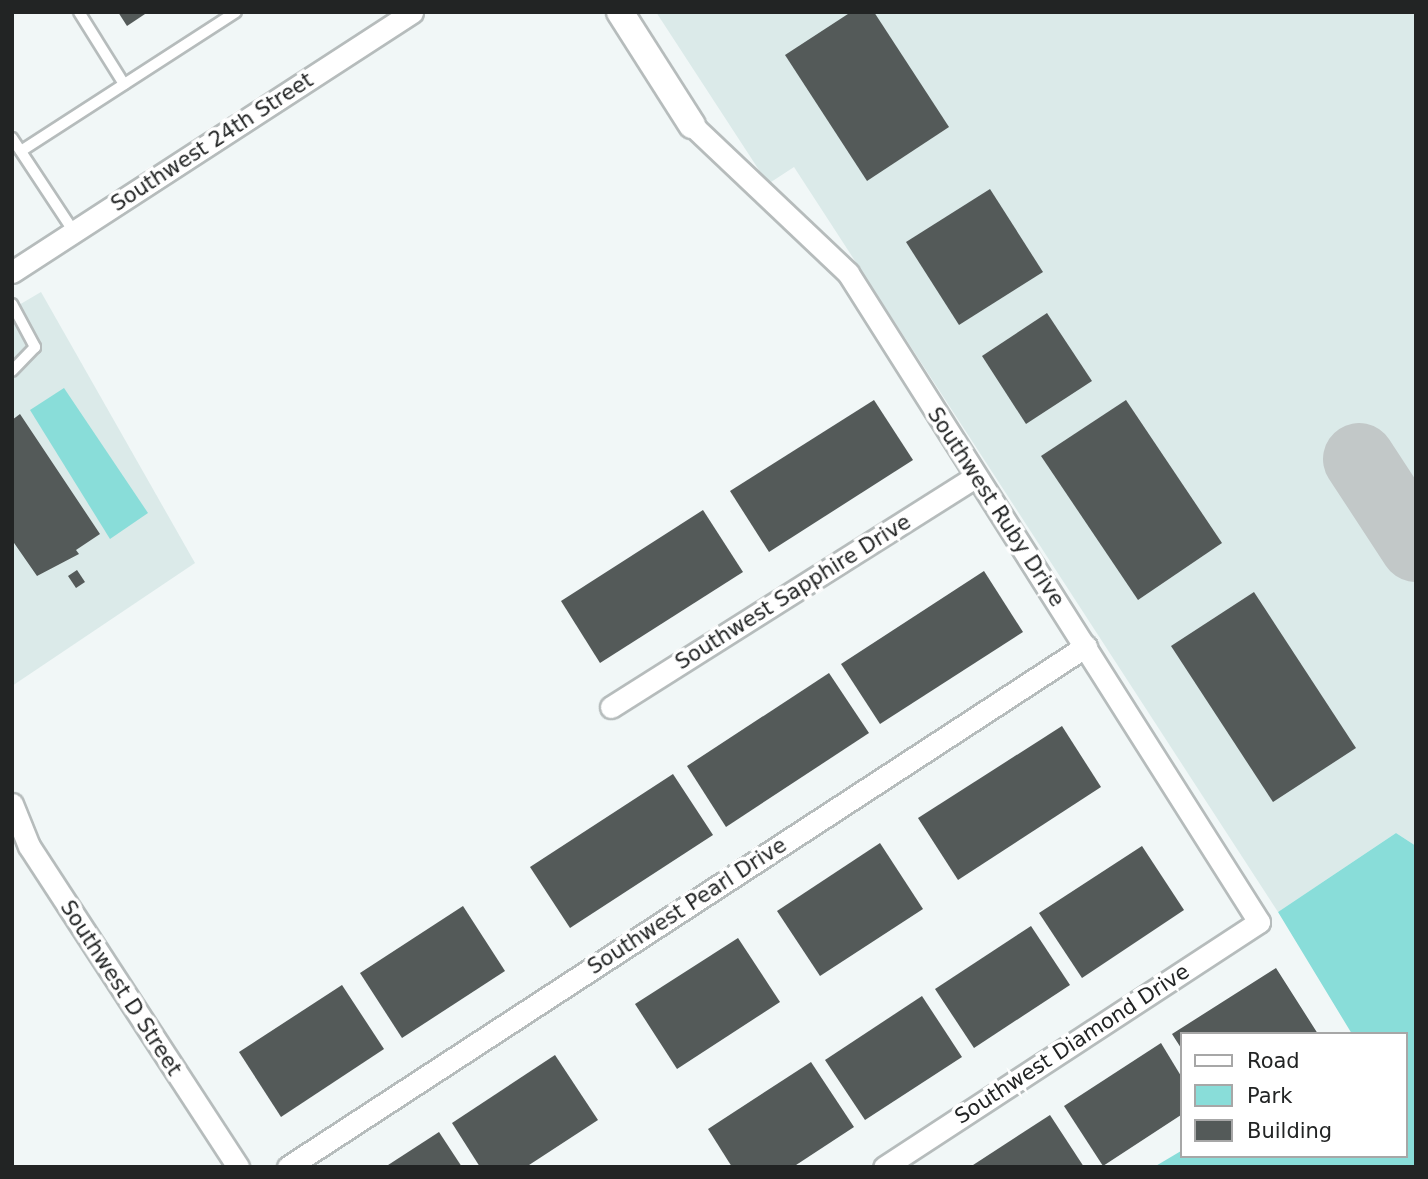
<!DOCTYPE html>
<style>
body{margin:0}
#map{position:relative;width:1428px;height:1179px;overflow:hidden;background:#f1f7f7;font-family:"DejaVu Sans",sans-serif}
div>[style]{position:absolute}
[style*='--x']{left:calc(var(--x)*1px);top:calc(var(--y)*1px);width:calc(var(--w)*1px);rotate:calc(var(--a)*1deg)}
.built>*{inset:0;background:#dbeae9}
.green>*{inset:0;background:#89ddd9}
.taxiway>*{height:72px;margin:-36px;padding:0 36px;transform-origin:36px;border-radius:36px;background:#c2c8c8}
.building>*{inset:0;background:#545a59}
.roads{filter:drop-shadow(2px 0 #b6bcbc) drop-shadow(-2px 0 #b6bcbc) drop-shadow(0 2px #b6bcbc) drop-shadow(0 -2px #b6bcbc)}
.service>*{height:10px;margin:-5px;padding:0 5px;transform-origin:5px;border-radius:5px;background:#fff}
.minor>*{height:21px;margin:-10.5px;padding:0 10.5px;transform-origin:10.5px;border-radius:10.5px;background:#fff}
.tertiary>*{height:26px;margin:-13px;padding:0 13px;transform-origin:13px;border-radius:13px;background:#fff}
span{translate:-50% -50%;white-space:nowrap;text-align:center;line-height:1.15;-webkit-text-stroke:7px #fff;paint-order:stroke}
.street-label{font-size:21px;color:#222424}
.frame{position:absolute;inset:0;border:14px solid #222424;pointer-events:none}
.legend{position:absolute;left:1180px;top:1032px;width:228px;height:126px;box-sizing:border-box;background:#fff;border:2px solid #a7a7a7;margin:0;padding:9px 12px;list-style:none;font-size:21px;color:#222424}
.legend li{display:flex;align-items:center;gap:14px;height:35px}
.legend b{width:35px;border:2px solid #a7a7a7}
</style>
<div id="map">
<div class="built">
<div style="clip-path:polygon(656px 12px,1416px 12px,1416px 846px,1396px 833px,1278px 912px,794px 167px,768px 184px)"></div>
<div style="clip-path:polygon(41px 292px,195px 563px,12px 686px,12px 309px)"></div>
</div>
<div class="green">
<div style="clip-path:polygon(64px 388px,148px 513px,110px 539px,30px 410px)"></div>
<div style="clip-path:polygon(1396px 833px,1416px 846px,1416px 1167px,1154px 1167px,1181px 1151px,1181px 1156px,1405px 1156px,1405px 1034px,1352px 1034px,1278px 912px)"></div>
</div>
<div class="taxiway">
<div style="--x:1359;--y:459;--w:104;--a:56.8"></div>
</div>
<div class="building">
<div style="clip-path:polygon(118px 12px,148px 12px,127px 26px)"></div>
<div style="clip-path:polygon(851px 12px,874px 12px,949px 127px,867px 181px,785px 55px)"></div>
<div style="clip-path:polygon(990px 189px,1043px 272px,959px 325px,906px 242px)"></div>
<div style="clip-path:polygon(1047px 313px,1092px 381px,1026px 424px,982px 356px)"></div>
<div style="clip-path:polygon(874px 400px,913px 460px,769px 552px,730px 491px)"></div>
<div style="clip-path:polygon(1126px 400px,1222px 543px,1138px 600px,1041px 456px)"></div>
<div style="clip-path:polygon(20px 414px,100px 534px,76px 550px,79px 554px,37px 576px,12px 540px,12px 420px)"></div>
<div style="clip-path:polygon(703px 510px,743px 572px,600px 663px,561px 601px)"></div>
<div style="clip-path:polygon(77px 570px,85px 582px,76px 588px,68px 576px)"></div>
<div style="clip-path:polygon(984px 571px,1023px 632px,880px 724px,841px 664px)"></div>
<div style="clip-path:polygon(1254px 592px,1356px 748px,1273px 802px,1171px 646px)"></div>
<div style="clip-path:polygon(829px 673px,869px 733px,726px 827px,687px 766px)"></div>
<div style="clip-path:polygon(1062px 726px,1101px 787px,958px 880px,918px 818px)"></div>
<div style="clip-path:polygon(673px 774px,713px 835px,570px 928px,530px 867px)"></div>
<div style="clip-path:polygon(880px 843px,923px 909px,820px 976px,777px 911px)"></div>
<div style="clip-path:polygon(1142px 846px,1184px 910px,1082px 978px,1039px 913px)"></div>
<div style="clip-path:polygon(463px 906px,505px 971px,402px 1038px,360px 973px)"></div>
<div style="clip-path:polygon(1031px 926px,1070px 985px,974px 1048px,935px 989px)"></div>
<div style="clip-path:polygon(738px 938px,780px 1002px,677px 1069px,635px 1004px)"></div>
<div style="clip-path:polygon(1276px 968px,1318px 1034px,1181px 1034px,1181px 1048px,1172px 1034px)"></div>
<div style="clip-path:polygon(342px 985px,384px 1049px,281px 1117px,239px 1052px)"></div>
<div style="clip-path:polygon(922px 996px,962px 1057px,865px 1120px,825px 1060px)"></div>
<div style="clip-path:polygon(1161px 1043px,1181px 1076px,1181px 1115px,1103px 1166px,1064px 1106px)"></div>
<div style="clip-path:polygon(555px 1055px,598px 1120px,526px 1167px,480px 1167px,452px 1123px)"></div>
<div style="clip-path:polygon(811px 1062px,854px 1127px,793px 1167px,732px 1167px,708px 1129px)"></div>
<div style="clip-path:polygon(1050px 1115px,1084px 1167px,970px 1167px)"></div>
<div style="clip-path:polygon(439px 1132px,462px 1167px,385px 1167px)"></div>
</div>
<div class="roads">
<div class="service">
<div style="--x:79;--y:12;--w:85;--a:58"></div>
<div style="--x:12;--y:138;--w:113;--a:56.6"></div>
<div style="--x:21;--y:151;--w:256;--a:-32.9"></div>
<div style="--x:12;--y:304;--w:49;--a:61.9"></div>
<div style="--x:35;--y:347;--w:33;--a:134"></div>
</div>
<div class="minor">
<div style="--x:692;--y:125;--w:215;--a:43.5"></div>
<div style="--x:848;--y:273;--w:768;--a:57.65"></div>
<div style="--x:1259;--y:922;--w:448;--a:146.8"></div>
<div style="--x:12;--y:272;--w:477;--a:-33"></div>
<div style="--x:611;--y:707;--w:431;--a:-32.3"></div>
<div style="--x:12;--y:804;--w:45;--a:68"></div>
<div style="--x:29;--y:846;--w:383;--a:56.9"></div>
<div style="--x:288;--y:1167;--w:953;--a:-33.14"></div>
</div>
<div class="tertiary">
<div style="--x:620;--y:12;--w:134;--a:57.5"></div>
</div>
</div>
<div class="street-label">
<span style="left:212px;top:142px;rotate:-33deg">Southwest 24th Street</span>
<span style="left:996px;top:507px;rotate:57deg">Southwest Ruby Drive</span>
<span style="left:793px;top:592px;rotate:-32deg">Southwest Sapphire Drive</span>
<span style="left:687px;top:906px;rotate:-33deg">Southwest Pearl Drive</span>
<span style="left:121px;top:988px;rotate:57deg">Southwest D Street</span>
<span style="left:1072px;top:1044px;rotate:-33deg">Southwest Diamond Drive</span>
</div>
<div class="frame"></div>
<ul class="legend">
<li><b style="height:9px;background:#fff"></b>Road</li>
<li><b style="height:19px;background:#89ddd9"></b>Park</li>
<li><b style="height:19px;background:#545a59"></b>Building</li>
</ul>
</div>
